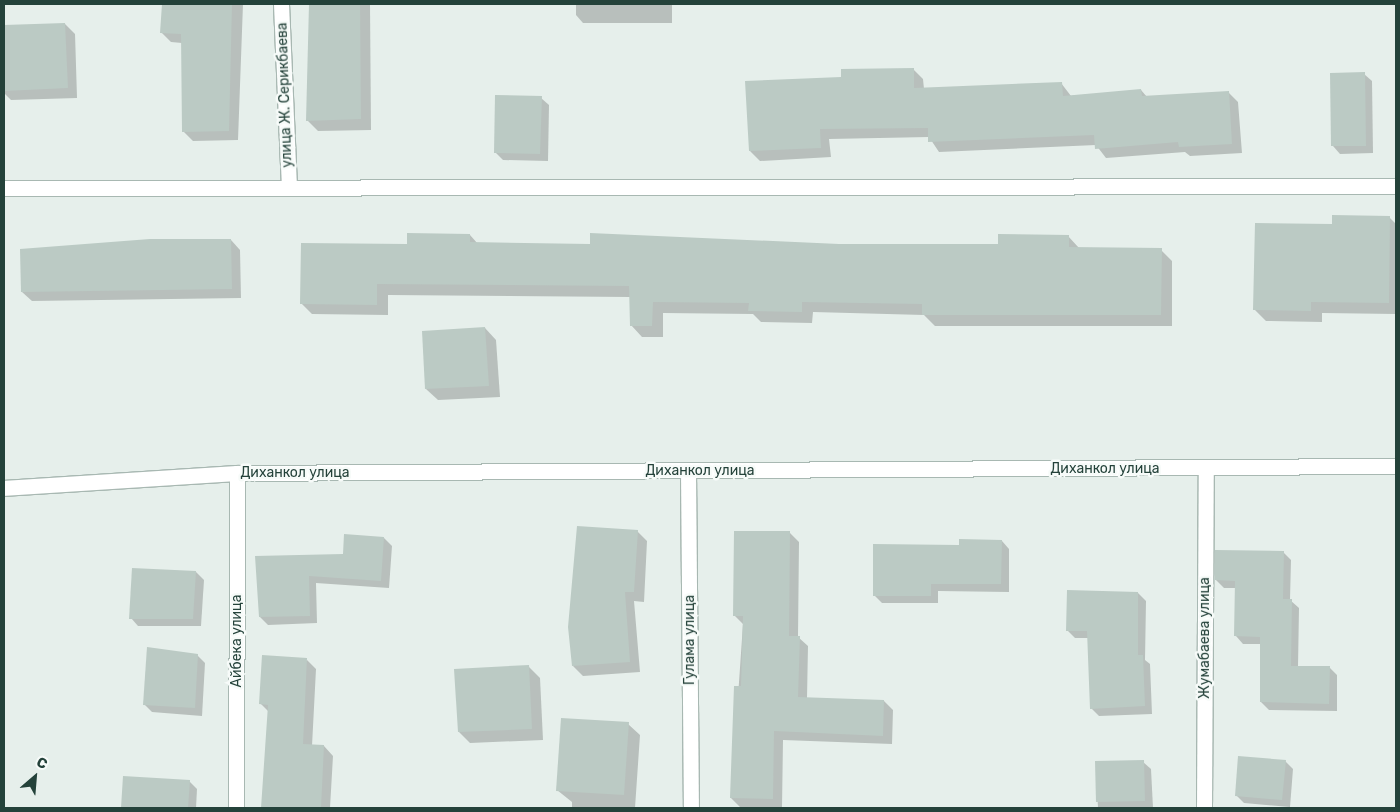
<!DOCTYPE html>
<meta charset="utf-8">
<style>
body{margin:0}
#map{position:relative;width:1400px;height:812px;overflow:hidden;background:#e6efeb;font-family:Rubik,sans-serif}
div>[style]{position:absolute}
[style*='--x']{left:calc(var(--x)*1px);top:calc(var(--y)*1px);width:calc(var(--w)*1px);rotate:calc(var(--a)*1deg)}
.shadow>*{inset:0;background:#0003}
.building>*{inset:0;background:#bbcac4}
.roads{filter:drop-shadow(1px 0 #a8b8b2) drop-shadow(-1px 0 #a8b8b2) drop-shadow(0 1px #a8b8b2) drop-shadow(0 -1px #a8b8b2)}
.street>*{height:15px;margin:-7.5px;padding:0 7.5px;transform-origin:7.5px;border-radius:7.5px;background:#fff}
span{translate:-50% -50%;white-space:nowrap;text-align:center;line-height:1.15;-webkit-text-stroke:5px #f7fbf9;paint-order:stroke}
.street-label{font-size:14px;color:#24423a}
.frame{position:absolute;inset:0;border:5px solid #24423a;pointer-events:none}
.north{position:absolute;left:10px;top:752px;width:50px;height:50px;-webkit-text-stroke:4px #f7fbf9;paint-order:stroke;rotate:27deg;font-size:14px;font-weight:700;line-height:20px;text-align:center;color:#24423a}
.north::after{content:'';display:block;margin:auto;width:18px;height:22px;background:#24423a;clip-path:polygon(50% 0,100% 100%,50% 72%,0 100%)}
</style>
<div id="map">
<div class="shadow">
<div style="clip-path:polygon(164px 4px,243px 4px,238px 140px,193px 141px,183px 131px,182px 43px,171px 42px,161px 32px)"></div>
<div style="clip-path:polygon(310px 4px,370px 4px,371px 130px,318px 131px,307px 120px)"></div>
<div style="clip-path:polygon(576px 4px,672px 4px,672px 23px,583px 23px,576px 15px)"></div>
<div style="clip-path:polygon(65px 24px,75px 34px,77px 98px,11px 100px,4px 93px,4px 26px)"></div>
<div style="clip-path:polygon(913px 69px,923px 79px,924px 89px,1061px 83px,1071px 96px,1141px 90px,1147px 97px,1228px 92px,1238px 102px,1242px 153px,1190px 156px,1185px 152px,1106px 158px,1096px 145px,939px 152px,929px 137px,829px 139px,831px 157px,760px 161px,750px 151px,843px 78px)"></div>
<div style="clip-path:polygon(1364px 74px,1372px 81px,1373px 153px,1340px 154px,1333px 146px)"></div>
<div style="clip-path:polygon(541px 98px,549px 105px,548px 161px,503px 160px,495px 152px)"></div>
<div style="clip-path:polygon(1389px 217px,1396px 224px,1396px 314px,1322px 313px,1322px 322px,1266px 321px,1255px 310px,1333px 225px)"></div>
<div style="clip-path:polygon(470px 235px,478px 244px,591px 246px,999px 245px,1068px 236px,1079px 248px,1161px 250px,1172px 261px,1172px 326px,935px 326px,924px 315px,813px 312px,812px 323px,761px 322px,753px 314px,663px 313px,663px 337px,642px 337px,631px 325px,630px 297px,388px 295px,388px 315px,312px 314px,301px 303px,408px 246px)"></div>
<div style="clip-path:polygon(231px 240px,240px 250px,241px 298px,32px 301px,22px 292px)"></div>
<div style="clip-path:polygon(485px 328px,496px 340px,500px 397px,438px 400px,426px 389px)"></div>
<div style="clip-path:polygon(637px 531px,647px 541px,644px 602px,634px 601px,640px 672px,583px 676px,573px 666px)"></div>
<div style="clip-path:polygon(790px 533px,799px 542px,798px 637px,808px 646px,807px 698px,884px 701px,893px 710px,892px 744px,783px 740px,782px 808px,740px 807px,731px 798px,743px 624px,734px 615px)"></div>
<div style="clip-path:polygon(384px 538px,392px 546px,389px 588px,316px 583px,317px 623px,268px 625px,260px 617px,256px 557px,344px 555px)"></div>
<div style="clip-path:polygon(1002px 541px,1009px 549px,1009px 592px,938px 591px,938px 603px,882px 603px,874px 595px,960px 547px)"></div>
<div style="clip-path:polygon(1283px 552px,1291px 560px,1290px 600px,1299px 608px,1298px 667px,1330px 668px,1337px 675px,1337px 711px,1269px 710px,1261px 702px,1262px 644px,1243px 644px,1236px 636px,1236px 588px,1224px 588px,1216px 580px)"></div>
<div style="clip-path:polygon(196px 572px,204px 580px,201px 626px,138px 626px,131px 618px)"></div>
<div style="clip-path:polygon(1138px 593px,1146px 601px,1145px 660px,1150px 664px,1152px 714px,1099px 716px,1091px 708px,1088px 638px,1075px 638px,1067px 630px)"></div>
<div style="clip-path:polygon(197px 655px,205px 663px,202px 716px,152px 712px,145px 705px)"></div>
<div style="clip-path:polygon(307px 660px,316px 669px,312px 746px,324px 746px,333px 756px,330px 808px,263px 808px,269px 712px,261px 704px)"></div>
<div style="clip-path:polygon(529px 667px,540px 678px,543px 740px,470px 743px,459px 732px)"></div>
<div style="clip-path:polygon(628px 724px,640px 735px,635px 808px,572px 808px,572px 802px,557px 790px)"></div>
<div style="clip-path:polygon(1285px 761px,1293px 769px,1290px 807px,1244px 803px,1236px 795px)"></div>
<div style="clip-path:polygon(1143px 762px,1151px 769px,1153px 808px,1098px 808px,1096px 763px)"></div>
<div style="clip-path:polygon(125px 778px,189px 781px,197px 789px,196px 808px,123px 808px)"></div>
</div>
<div class="building">
<div style="clip-path:polygon(162px 4px,232px 4px,229px 131px,182px 132px,181px 34px,160px 33px)"></div>
<div style="clip-path:polygon(309px 4px,360px 4px,361px 119px,306px 121px)"></div>
<div style="clip-path:polygon(65px 23px,68px 88px,4px 91px,4px 25px)"></div>
<div style="clip-path:polygon(914px 68px,914px 88px,1062px 82px,1063px 96px,1141px 89px,1142px 96px,1229px 91px,1232px 144px,1179px 147px,1178px 142px,1095px 149px,1094px 135px,928px 142px,928px 128px,820px 129px,821px 148px,749px 151px,745px 81px,841px 77px,841px 69px)"></div>
<div style="clip-path:polygon(1365px 72px,1366px 146px,1331px 146px,1330px 73px)"></div>
<div style="clip-path:polygon(495px 95px,542px 96px,540px 154px,494px 153px)"></div>
<div style="clip-path:polygon(1332px 215px,1390px 216px,1389px 303px,1311px 302px,1311px 311px,1253px 310px,1255px 223px,1332px 224px)"></div>
<div style="clip-path:polygon(407px 233px,470px 234px,470px 242px,590px 244px,590px 233px,839px 244px,998px 244px,998px 234px,1069px 235px,1069px 247px,1162px 248px,1161px 315px,922px 315px,922px 304px,802px 302px,802px 312px,748px 311px,749px 303px,653px 302px,652px 326px,630px 326px,629px 286px,377px 284px,377px 305px,300px 304px,301px 243px,407px 244px)"></div>
<div style="clip-path:polygon(150px 239px,231px 239px,232px 289px,21px 292px,20px 249px)"></div>
<div style="clip-path:polygon(485px 327px,489px 386px,425px 389px,422px 331px)"></div>
<div style="clip-path:polygon(577px 526px,638px 530px,634px 592px,625px 592px,630px 662px,572px 666px,568px 627px)"></div>
<div style="clip-path:polygon(734px 531px,790px 531px,789px 636px,800px 636px,798px 697px,884px 700px,883px 736px,774px 731px,773px 799px,730px 798px,734px 686px,741px 686px,743px 616px,733px 616px)"></div>
<div style="clip-path:polygon(344px 534px,384px 537px,381px 581px,309px 576px,310px 616px,259px 617px,255px 556px,343px 554px)"></div>
<div style="clip-path:polygon(959px 539px,1002px 540px,1001px 584px,931px 584px,931px 596px,873px 596px,873px 544px,959px 545px)"></div>
<div style="clip-path:polygon(1215px 550px,1284px 551px,1283px 599px,1292px 599px,1291px 666px,1330px 666px,1329px 704px,1260px 702px,1260px 637px,1234px 636px,1235px 581px,1215px 580px)"></div>
<div style="clip-path:polygon(132px 568px,196px 571px,193px 619px,129px 619px)"></div>
<div style="clip-path:polygon(1067px 590px,1138px 592px,1138px 655px,1143px 655px,1145px 706px,1090px 709px,1087px 631px,1066px 631px)"></div>
<div style="clip-path:polygon(147px 647px,198px 654px,195px 708px,143px 705px)"></div>
<div style="clip-path:polygon(262px 655px,307px 658px,303px 744px,324px 745px,321px 808px,261px 808px,268px 705px,259px 704px)"></div>
<div style="clip-path:polygon(529px 665px,532px 729px,458px 732px,454px 669px)"></div>
<div style="clip-path:polygon(561px 718px,629px 722px,624px 795px,556px 791px)"></div>
<div style="clip-path:polygon(1238px 756px,1286px 760px,1282px 800px,1235px 796px)"></div>
<div style="clip-path:polygon(1144px 760px,1145px 801px,1096px 802px,1095px 761px)"></div>
<div style="clip-path:polygon(123px 776px,190px 780px,188px 808px,121px 808px)"></div>
</div>
<div class="roads">
<div class="street">
<div style="--x:281;--y:4;--w:182;--a:87.5"></div>
<div style="--x:4;--y:188;--w:1392;--a:-0.08"></div>
<div style="--x:688;--y:471;--w:337;--a:89.5"></div>
<div style="--x:4;--y:488;--w:233;--a:-3.7"></div>
<div style="--x:237;--y:473;--w:1159;--a:-0.35"></div>
<div style="--x:236;--y:808;--w:335;--a:-89.8"></div>
<div style="--x:1204;--y:808;--w:340;--a:-89.7"></div>
</div>
</div>
<div class="street-label">
<span style="left:285px;top:95px;rotate:-92deg">улица Ж. Серикбаева</span>
<span style="left:1105px;top:469px">Диханкол улица</span>
<span style="left:700px;top:471px">Диханкол улица</span>
<span style="left:295px;top:473px">Диханкол улица</span>
<span style="left:1205px;top:638px;rotate:-90deg">Жумабаева улица</span>
<span style="left:690px;top:640px;rotate:-90deg">Гулама улица</span>
<span style="left:237px;top:641px;rotate:-90deg">Айбека улица</span>
</div>
<div class="frame"></div>
<div class="north">С</div>
</div>
